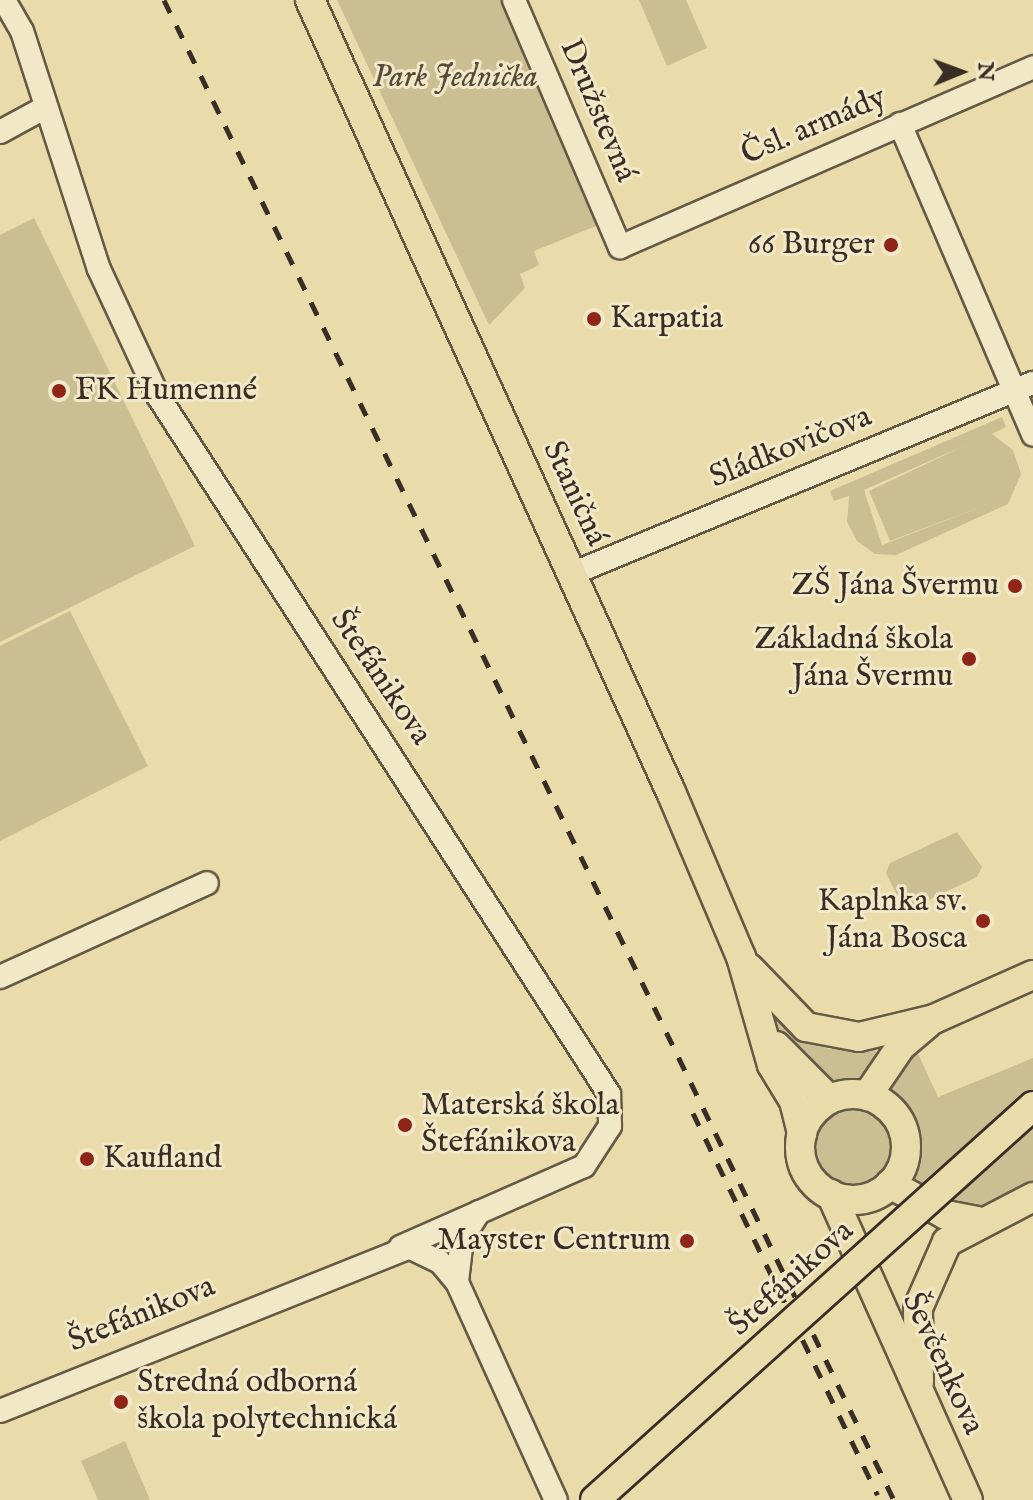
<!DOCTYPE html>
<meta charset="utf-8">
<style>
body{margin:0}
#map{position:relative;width:1033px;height:1500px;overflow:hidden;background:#eadcaa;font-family:"IM FELL English",serif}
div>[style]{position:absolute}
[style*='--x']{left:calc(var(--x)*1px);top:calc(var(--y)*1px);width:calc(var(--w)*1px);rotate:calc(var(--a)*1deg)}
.green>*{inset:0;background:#ccbe93}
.round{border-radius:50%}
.roads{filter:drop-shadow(2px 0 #655a46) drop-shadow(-2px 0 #655a46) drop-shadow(0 2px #655a46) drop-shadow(0 -2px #655a46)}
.minor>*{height:22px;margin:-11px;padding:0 11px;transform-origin:11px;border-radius:11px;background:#f1e8c8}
.major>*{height:28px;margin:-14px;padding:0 14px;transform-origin:14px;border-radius:14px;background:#eadcaa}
.major>.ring{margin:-14px;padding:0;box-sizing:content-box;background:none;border:28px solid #eadcaa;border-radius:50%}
.rail>*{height:5px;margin-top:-2.5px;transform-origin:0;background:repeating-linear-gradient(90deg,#392e25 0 14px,transparent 0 28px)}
.bridges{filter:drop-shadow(2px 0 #392e25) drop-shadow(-2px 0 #392e25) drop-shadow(0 2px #392e25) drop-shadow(0 -2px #392e25)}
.major-bridge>*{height:28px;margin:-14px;padding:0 14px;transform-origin:14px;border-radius:14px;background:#eadcaa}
.dots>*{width:22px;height:22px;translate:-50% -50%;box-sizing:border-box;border:4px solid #f1e8c8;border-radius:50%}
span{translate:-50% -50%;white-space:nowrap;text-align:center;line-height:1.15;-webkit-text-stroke:6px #f1e8c8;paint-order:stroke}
.park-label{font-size:32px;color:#564b3b;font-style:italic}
.street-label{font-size:32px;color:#392e25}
.poi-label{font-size:32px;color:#392e25}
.right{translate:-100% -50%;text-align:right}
.left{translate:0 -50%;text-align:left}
.north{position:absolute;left:921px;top:32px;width:80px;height:80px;-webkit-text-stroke:6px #f1e8c8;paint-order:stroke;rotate:89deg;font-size:22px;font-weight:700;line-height:32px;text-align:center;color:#392e25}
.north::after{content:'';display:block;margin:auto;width:28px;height:36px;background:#392e25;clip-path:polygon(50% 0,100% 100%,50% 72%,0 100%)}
</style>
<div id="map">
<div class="green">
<div style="clip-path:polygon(337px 0,502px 0,601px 224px,534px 251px,539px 265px,520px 274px,525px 288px,489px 325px)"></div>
<div style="clip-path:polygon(639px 0,686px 0,707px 48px,667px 66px)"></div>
<div style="clip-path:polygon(34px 218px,195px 546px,0 642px,0 235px)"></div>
<div style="clip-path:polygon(evenodd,1002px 417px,1006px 427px,992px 434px,1013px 450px,1021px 474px,1008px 504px,896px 555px,875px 554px,857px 541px,847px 522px,849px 496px,834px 501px,830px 491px,1002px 417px,966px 445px,869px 491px,890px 541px,991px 503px,882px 545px,864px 490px,966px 445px)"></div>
<div style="clip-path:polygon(70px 611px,148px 766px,0 841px,0 646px)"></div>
<div style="clip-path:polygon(957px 832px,982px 867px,977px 877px,912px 908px,902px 905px,886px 873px,890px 863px)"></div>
<div style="clip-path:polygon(781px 1018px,797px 1035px,829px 1049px,874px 1047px,880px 1063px,858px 1086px,837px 1087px,781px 1037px,775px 1021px)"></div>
<div style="clip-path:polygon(915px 1047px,938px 1097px,1033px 1058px,1033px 1188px,985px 1208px,948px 1207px,904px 1179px,910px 1132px,880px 1096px)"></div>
<div class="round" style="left:811px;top:1109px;width:80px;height:80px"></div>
<div style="clip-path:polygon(125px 1441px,150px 1500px,98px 1500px,81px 1461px)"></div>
</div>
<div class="roads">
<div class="minor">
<div style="--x:4;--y:0;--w:36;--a:60"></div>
<div style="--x:22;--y:31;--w:250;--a:72.1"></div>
<div style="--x:99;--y:269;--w:140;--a:65.1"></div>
<div style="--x:158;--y:396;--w:831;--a:57.13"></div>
<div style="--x:609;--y:1094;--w:32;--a:88"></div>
<div style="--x:610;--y:1126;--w:48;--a:123"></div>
<div style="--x:584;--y:1166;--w:201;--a:156.2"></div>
<div style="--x:514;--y:0;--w:269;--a:66.8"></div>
<div style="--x:620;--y:247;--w:451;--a:-23.5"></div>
<div style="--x:900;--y:124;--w:338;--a:66.8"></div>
<div style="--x:0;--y:132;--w:52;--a:-28.5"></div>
<div style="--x:574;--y:573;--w:497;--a:-22.5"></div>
<div style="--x:0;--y:977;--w:227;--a:-24.4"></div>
<div style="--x:457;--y:1282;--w:43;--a:-83.4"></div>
<div style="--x:462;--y:1239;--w:32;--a:-58"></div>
<div style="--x:0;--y:1411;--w:441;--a:-21.8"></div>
<div style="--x:409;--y:1247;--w:34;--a:26"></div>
<div style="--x:440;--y:1262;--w:26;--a:50"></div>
<div style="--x:457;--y:1282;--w:239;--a:65.6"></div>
</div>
<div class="major">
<div style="--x:310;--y:0;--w:870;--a:65.5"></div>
<div style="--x:671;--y:792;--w:179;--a:67"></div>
<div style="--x:741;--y:957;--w:112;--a:74"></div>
<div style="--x:772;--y:1065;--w:42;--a:58.6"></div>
<div style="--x:794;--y:1101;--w:34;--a:76"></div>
<div style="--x:749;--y:968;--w:82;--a:46"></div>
<div style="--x:806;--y:1027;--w:54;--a:10.7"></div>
<div style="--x:859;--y:1037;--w:77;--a:-13.5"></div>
<div style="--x:934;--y:1019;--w:108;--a:-24"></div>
<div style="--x:776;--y:1046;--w:75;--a:45"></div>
<div class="ring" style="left:800px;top:1094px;width:78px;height:78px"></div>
<div style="--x:867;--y:1096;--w:60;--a:-55.8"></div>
<div style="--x:901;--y:1046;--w:34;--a:-40"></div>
<div style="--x:890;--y:1184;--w:64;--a:29"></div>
<div style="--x:946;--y:1215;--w:32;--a:11"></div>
<div style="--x:831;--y:1194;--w:335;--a:65.9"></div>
<div style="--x:919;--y:1382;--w:74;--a:-90.8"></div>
<div style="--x:918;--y:1308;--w:72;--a:-66.3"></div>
<div style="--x:947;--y:1242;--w:97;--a:-27.6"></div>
</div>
</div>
<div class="rail">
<div style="--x:164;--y:0;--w:1668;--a:64.05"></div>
<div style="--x:693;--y:1113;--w:424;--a:64.2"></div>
</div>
<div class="bridges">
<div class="major-bridge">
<div style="--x:595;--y:1500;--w:589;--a:-41.97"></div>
</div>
</div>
<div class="dots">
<div style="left:891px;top:245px;background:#8f2418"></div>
<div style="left:594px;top:319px;background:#8f2418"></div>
<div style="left:59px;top:391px;background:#8f2418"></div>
<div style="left:1015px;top:586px;background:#8f2418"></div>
<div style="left:969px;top:659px;background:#8f2418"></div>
<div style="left:983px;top:921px;background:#8f2418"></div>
<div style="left:405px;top:1125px;background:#8f2418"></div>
<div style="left:87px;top:1159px;background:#8f2418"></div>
<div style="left:687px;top:1241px;background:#8f2418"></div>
<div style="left:121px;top:1402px;background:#8f2418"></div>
</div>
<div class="park-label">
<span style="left:455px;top:78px">Park Jednička</span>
</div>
<div class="street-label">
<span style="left:597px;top:111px;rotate:67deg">Družstevná</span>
<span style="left:814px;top:127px;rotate:-23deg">Čsl. armády</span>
<span style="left:791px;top:448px;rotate:-22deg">Sládkovičova</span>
<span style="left:574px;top:494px;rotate:65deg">Staničná</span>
<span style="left:380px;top:678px;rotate:56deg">Štefánikova</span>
<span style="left:792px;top:1279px;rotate:-42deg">Štefánikova</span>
<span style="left:142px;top:1315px;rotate:-22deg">Štefánikova</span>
<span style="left:942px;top:1364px;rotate:65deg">Ševčenkova</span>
</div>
<div class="poi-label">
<span class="right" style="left:875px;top:245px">66 Burger</span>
<span class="left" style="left:610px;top:319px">Karpatia</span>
<span class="left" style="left:75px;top:391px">FK Humenné</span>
<span class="right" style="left:999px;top:586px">ZŠ Jána Švermu</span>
<span class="right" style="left:953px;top:659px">Základná škola<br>Jána Švermu</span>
<span class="right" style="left:967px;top:921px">Kaplnka sv.<br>Jána Bosca</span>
<span class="left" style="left:421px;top:1125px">Materská škola<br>Štefánikova</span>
<span class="left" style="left:103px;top:1159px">Kaufland</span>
<span class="right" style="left:671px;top:1241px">Mayster Centrum</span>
<span class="left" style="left:137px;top:1402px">Stredná odborná<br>škola polytechnická</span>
</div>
<div class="north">N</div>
</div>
